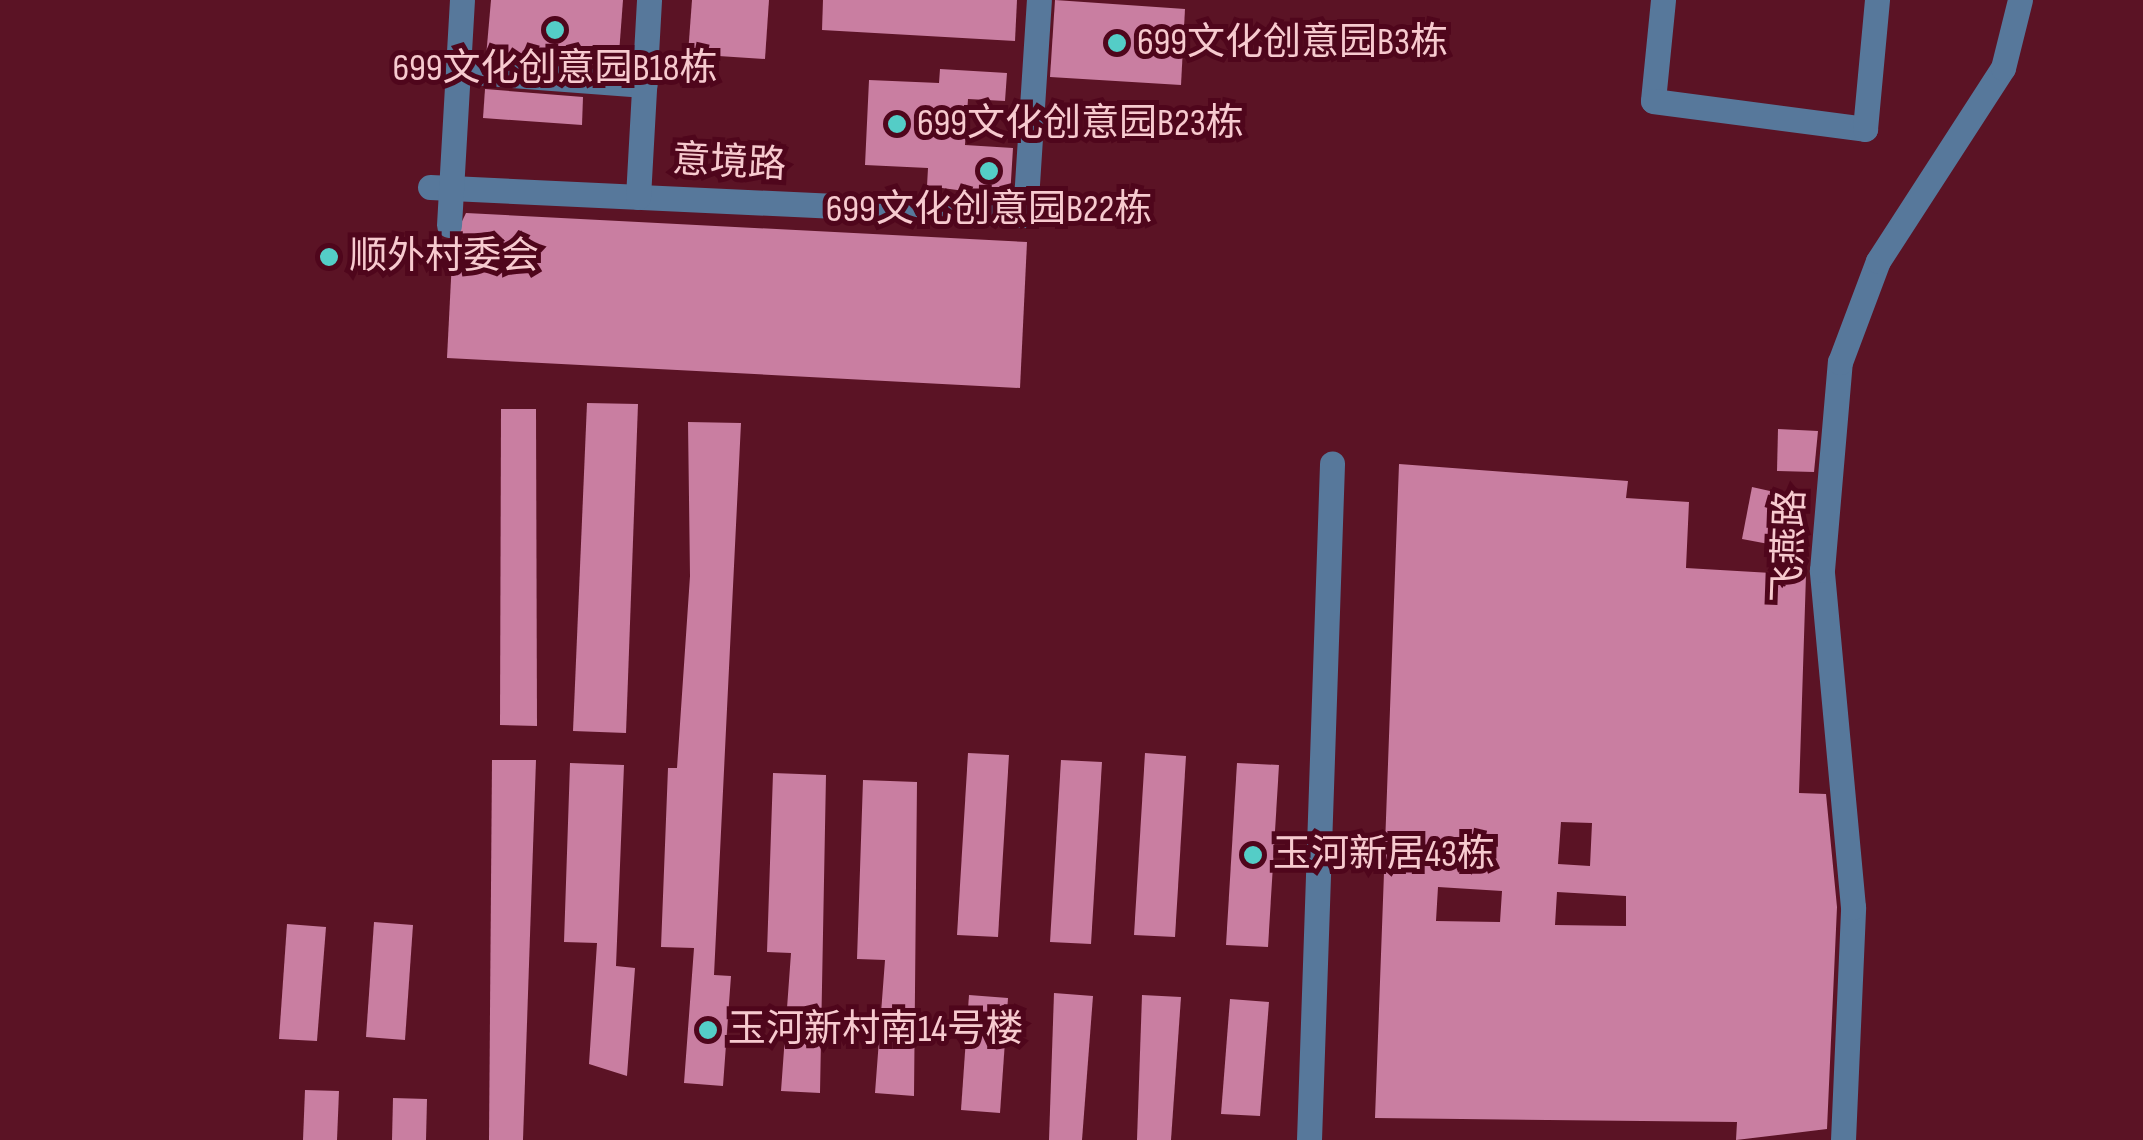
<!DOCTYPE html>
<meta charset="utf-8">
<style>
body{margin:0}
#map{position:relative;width:2143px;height:1140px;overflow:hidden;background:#5b1325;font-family:"Sofia Sans Condensed","Noto Sans SC",sans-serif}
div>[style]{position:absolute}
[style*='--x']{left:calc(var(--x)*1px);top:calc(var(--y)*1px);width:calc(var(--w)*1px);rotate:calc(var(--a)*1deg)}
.building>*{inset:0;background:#c97ea1}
.minor>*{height:25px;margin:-12.5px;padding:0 12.5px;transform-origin:12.5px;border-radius:12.5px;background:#57789b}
.dots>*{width:28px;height:28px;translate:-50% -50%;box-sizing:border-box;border:5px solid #4f061c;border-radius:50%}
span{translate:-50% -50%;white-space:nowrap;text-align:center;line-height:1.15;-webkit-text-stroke:10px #4f061c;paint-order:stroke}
.poi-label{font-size:38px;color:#f7cacf}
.left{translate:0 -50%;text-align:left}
.street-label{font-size:38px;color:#f7cacf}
</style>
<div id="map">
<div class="building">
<div style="clip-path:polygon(491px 0,623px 0,618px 67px,486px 57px)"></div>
<div style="clip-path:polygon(692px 0,769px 0,765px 59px,688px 54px)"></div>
<div style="clip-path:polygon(823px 0,1017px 0,1015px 41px,822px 30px)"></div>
<div style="clip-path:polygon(1055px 0,1185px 9px,1181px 85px,1050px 77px)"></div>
<div style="clip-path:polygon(940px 69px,1007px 73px,1005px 101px,968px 99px,965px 145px,1013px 148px,1010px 197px,927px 186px,928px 168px,865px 165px,869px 80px,939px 83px)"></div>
<div style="clip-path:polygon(485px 89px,583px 97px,582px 125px,483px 118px)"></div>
<div style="clip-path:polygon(466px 213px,1027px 242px,1020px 388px,447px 358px,453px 240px)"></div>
<div style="clip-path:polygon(587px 403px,638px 404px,626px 733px,573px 731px)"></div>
<div style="clip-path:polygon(501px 409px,536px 409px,537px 726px,500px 725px)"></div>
<div style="clip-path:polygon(688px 422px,741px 423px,714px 975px,731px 976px,723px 1086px,684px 1083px,694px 948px,661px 947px,668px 768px,677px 768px,690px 576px)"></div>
<div style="clip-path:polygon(1778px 429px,1818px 431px,1814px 472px,1777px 471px)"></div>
<div style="clip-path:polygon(evenodd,1399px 464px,1628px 481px,1626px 498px,1689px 502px,1686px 568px,1806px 575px,1799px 793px,1826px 794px,1837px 907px,1827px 1129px,1736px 1140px,1737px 1122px,1375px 1118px,1399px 464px,1561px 822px,1592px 823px,1590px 866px,1558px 864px,1561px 822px,1399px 464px,1438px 887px,1502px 891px,1500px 922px,1436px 921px,1438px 887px,1399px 464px,1557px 892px,1626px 896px,1626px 926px,1555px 925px,1557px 892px)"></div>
<div style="clip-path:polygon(1752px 487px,1784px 494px,1774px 545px,1742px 539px)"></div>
<div style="clip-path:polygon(968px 753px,1009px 755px,998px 937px,957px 935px)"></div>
<div style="clip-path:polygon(1145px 753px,1186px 756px,1175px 937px,1134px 935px)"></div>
<div style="clip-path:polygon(492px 760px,536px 760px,523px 1140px,489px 1140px)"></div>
<div style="clip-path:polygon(1061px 760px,1102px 762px,1091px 944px,1050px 942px)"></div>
<div style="clip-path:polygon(570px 763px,624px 765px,616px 966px,635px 968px,627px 1076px,589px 1064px,597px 943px,564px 942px)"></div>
<div style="clip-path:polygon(1237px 763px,1279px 765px,1268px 947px,1226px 945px)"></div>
<div style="clip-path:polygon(773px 773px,826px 775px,820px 1093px,781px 1091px,791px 953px,767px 952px)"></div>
<div style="clip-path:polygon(863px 780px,917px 782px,914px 1096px,875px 1093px,885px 960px,857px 959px)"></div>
<div style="clip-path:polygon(374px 922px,413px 925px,405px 1040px,366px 1037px)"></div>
<div style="clip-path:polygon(287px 924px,326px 927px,317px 1041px,279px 1039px)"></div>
<div style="clip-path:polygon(1054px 993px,1093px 996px,1082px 1140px,1049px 1140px)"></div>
<div style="clip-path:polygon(969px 995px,1008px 998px,1000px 1113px,961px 1110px)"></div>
<div style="clip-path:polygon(1142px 995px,1181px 997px,1171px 1140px,1137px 1140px)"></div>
<div style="clip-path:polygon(1230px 999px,1269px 1002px,1260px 1116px,1221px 1114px)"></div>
<div style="clip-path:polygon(305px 1090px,339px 1091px,337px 1140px,303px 1140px)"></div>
<div style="clip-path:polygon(393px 1098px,427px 1099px,426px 1140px,392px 1140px)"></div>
</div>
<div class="minor">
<div style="--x:1663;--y:0;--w:101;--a:95.7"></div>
<div style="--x:1653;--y:101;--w:214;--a:7.5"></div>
<div style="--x:1865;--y:129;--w:130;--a:-84.7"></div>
<div style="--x:459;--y:71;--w:186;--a:4.3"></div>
<div style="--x:430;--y:187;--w:596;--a:2.69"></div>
<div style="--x:1025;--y:215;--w:215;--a:-86.3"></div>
<div style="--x:638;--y:197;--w:197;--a:-86.8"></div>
<div style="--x:449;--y:225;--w:225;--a:-86.7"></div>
<div style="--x:1309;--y:1140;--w:677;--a:-88.05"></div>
<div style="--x:1843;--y:1140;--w:233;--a:-87.5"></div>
<div style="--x:1853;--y:907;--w:338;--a:-95.3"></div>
<div style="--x:1822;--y:570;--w:209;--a:-85.1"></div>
<div style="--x:1840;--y:362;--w:108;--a:-69.4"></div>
<div style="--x:1878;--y:261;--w:230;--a:-57.1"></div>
<div style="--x:2003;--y:68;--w:70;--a:-76"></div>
</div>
<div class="dots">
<div style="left:555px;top:30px;background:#54cdc7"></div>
<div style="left:1117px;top:43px;background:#54cdc7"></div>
<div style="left:897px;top:124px;background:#54cdc7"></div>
<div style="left:989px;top:171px;background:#54cdc7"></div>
<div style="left:329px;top:257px;background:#54cdc7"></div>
<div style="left:1253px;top:855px;background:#54cdc7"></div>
<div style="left:708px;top:1030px;background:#54cdc7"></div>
</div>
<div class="poi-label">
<span class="left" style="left:1137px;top:43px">699文化创意园B3栋</span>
<span style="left:555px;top:69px">699文化创意园B18栋</span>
<span class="left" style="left:917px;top:124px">699文化创意园B23栋</span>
<span style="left:989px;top:210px">699文化创意园B22栋</span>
<span class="left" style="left:349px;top:257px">顺外村委会</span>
<span class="left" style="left:1273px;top:855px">玉河新居43栋</span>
<span class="left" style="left:728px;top:1030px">玉河新村南14号楼</span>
</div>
<div class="street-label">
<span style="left:729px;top:163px;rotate:3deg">意境路</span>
<span style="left:1790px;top:546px;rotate:-88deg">飞燕路</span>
</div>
</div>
